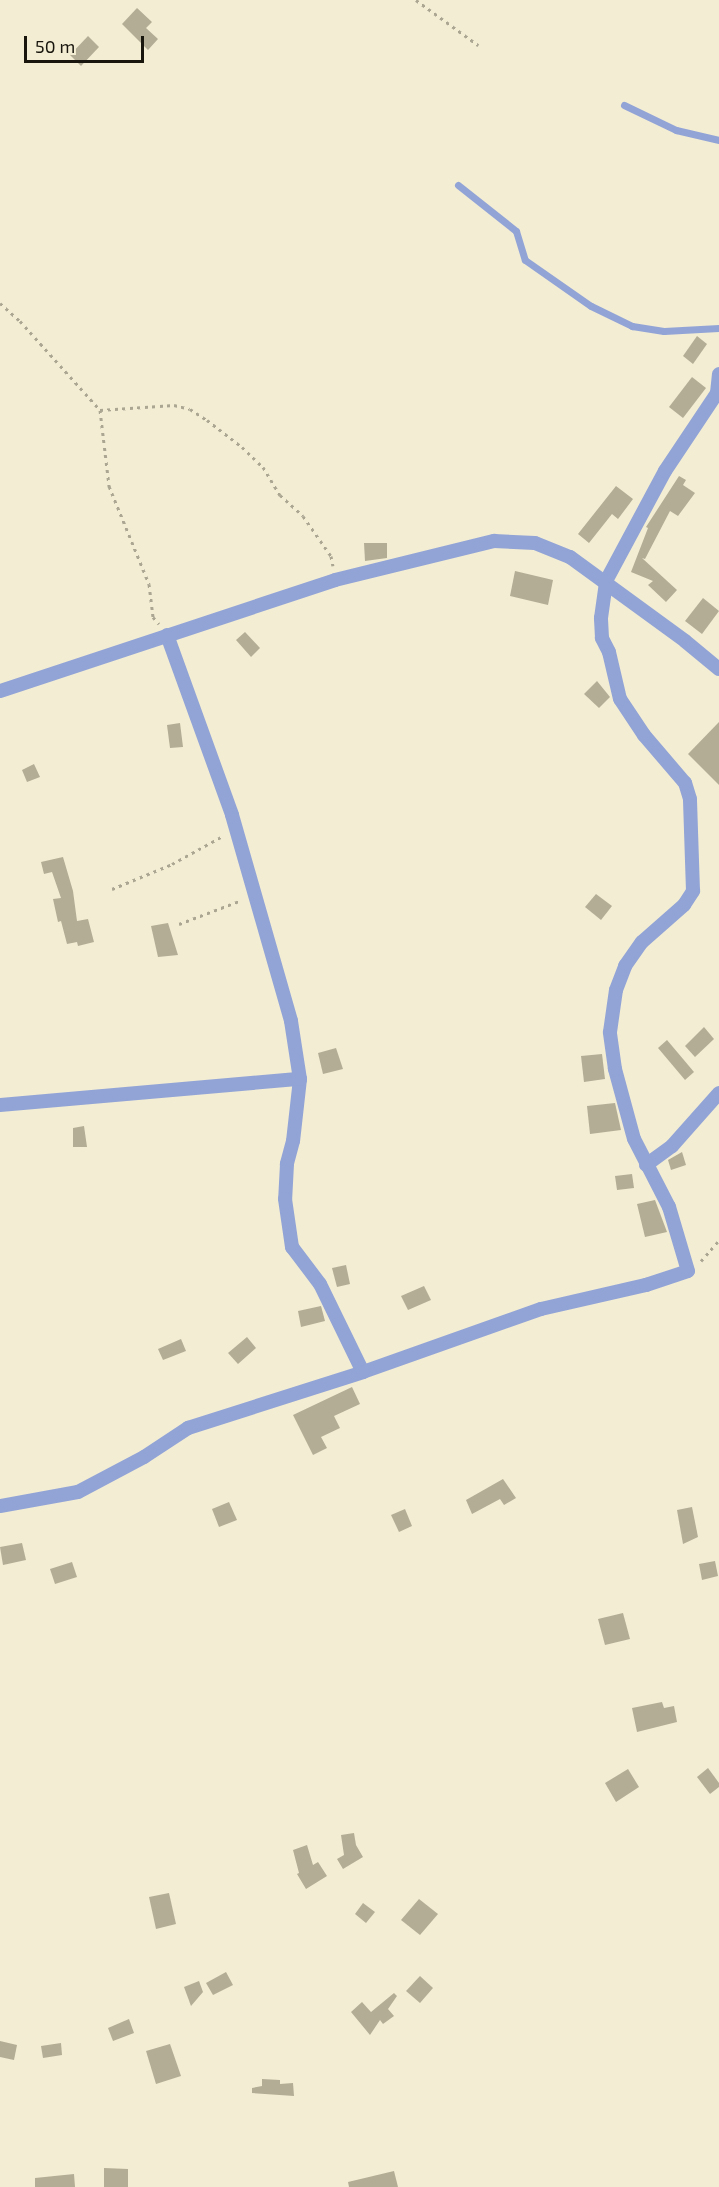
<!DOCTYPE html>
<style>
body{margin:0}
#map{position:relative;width:719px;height:2187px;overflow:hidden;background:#f3edd4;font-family:"Exo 2",sans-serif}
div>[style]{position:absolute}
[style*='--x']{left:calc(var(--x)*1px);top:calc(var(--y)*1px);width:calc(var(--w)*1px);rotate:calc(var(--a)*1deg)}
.building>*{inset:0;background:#b3ad95}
.path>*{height:3px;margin-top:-1.5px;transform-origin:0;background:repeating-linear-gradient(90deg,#aaa692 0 3px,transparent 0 7.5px)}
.lane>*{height:7px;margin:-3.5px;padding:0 3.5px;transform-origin:3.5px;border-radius:3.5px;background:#92a4d6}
.street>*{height:14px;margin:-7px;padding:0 7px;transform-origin:7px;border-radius:7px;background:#92a4d6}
span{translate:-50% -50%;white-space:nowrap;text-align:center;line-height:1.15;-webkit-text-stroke:6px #f3edd4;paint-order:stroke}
.scale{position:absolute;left:24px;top:36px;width:120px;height:27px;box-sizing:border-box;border:3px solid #18160d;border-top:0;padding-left:8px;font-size:18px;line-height:21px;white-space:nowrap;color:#18160d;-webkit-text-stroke:4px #f3edd4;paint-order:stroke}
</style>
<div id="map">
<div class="building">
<div style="clip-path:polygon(137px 8px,152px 22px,146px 28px,158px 39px,148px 50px,122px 24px)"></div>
<div style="clip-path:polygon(88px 36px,99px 47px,81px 66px,70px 55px)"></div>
<div style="clip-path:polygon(697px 336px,707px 344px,693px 364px,683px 356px)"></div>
<div style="clip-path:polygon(692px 377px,706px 388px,683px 418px,669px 407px)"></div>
<div style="clip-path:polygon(679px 476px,686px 480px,683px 485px,695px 493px,678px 516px,670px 511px,645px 559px,642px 558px,677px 590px,666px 602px,648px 585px,653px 581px,631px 572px,648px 528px,646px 527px)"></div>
<div style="clip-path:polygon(616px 486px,633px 499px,618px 519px,612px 514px,589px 543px,578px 534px)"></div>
<div style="clip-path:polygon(364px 543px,387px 543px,387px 558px,365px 561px)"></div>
<div style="clip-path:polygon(515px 571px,553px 580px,548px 605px,510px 596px)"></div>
<div style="clip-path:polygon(703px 598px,719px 611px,702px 634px,685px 621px)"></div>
<div style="clip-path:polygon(245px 632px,260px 648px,251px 657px,236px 640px)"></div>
<div style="clip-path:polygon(597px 681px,610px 697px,599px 708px,584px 694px)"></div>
<div style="clip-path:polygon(719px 722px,719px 785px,688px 754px)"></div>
<div style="clip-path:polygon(180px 723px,183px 747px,170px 748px,167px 725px)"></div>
<div style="clip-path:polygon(34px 764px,40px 777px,27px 782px,22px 770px)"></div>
<div style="clip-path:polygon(63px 857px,73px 891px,77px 921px,88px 919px,94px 942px,78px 946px,77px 942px,67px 944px,61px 921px,58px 922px,53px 899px,61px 898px,52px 872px,44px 874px,41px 862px)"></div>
<div style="clip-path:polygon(596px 894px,612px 906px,601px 920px,585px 907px)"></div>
<div style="clip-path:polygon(168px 923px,178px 955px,158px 957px,151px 926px)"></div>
<div style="clip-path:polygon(704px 1027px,714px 1039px,695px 1057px,685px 1046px)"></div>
<div style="clip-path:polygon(667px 1040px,694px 1072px,685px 1080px,658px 1048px)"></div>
<div style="clip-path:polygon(336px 1048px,343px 1069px,323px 1074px,318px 1053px)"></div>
<div style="clip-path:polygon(602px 1054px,605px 1079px,584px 1082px,581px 1056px)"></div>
<div style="clip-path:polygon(615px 1103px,621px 1130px,590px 1134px,587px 1106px)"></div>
<div style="clip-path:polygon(84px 1126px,87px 1147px,73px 1147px,73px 1128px)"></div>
<div style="clip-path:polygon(682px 1152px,686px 1165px,671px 1170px,668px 1160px)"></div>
<div style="clip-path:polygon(632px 1174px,634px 1188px,617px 1190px,615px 1176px)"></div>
<div style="clip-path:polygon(655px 1200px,667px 1232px,645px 1237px,637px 1204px)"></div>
<div style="clip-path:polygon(346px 1265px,350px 1284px,337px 1287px,332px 1268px)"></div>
<div style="clip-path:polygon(424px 1286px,431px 1300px,408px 1310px,401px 1296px)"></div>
<div style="clip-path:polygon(321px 1306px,325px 1321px,301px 1327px,298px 1311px)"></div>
<div style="clip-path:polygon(247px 1337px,256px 1348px,238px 1364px,228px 1353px)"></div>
<div style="clip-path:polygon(181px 1339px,186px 1351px,163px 1360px,158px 1349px)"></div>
<div style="clip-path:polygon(352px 1387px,360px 1404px,334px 1416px,340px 1428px,321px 1437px,327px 1448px,313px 1455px,293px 1415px)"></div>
<div style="clip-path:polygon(503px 1479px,516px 1498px,504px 1505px,500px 1499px,472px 1514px,466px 1500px)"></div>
<div style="clip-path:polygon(229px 1502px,237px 1520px,219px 1527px,212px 1509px)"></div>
<div style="clip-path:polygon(692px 1507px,698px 1537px,683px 1544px,677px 1510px)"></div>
<div style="clip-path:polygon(405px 1509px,412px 1526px,399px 1532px,391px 1515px)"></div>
<div style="clip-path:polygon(22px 1543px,26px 1560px,3px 1565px,0 1547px)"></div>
<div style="clip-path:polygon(715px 1561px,718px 1576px,702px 1580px,699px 1564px)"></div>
<div style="clip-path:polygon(72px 1562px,77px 1577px,55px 1584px,50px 1569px)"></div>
<div style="clip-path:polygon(623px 1613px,630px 1639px,605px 1645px,598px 1619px)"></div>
<div style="clip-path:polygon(662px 1702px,664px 1708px,674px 1706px,677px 1722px,637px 1732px,632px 1708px)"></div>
<div style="clip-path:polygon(708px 1768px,719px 1783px,719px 1787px,710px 1794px,697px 1777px)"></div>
<div style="clip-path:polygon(628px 1769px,639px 1787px,616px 1802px,605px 1783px)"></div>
<div style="clip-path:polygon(354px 1833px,356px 1845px,363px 1857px,343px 1869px,337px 1859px,344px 1855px,341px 1835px)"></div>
<div style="clip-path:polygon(307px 1845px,313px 1865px,318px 1862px,327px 1876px,306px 1889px,297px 1874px,299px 1873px,293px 1850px)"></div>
<div style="clip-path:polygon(169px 1893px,176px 1924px,156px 1929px,149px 1897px)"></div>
<div style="clip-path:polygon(419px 1899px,438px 1914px,420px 1935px,401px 1920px)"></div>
<div style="clip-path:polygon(363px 1903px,375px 1912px,366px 1923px,355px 1914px)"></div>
<div style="clip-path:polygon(226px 1972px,233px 1985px,213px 1995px,206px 1983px)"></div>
<div style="clip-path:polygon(420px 1976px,433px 1988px,420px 2003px,406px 1991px)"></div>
<div style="clip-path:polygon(199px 1981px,203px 1992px,191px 2006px,184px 1987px)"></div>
<div style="clip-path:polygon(394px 1993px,397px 1996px,388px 2009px,394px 2016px,383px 2024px,380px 2020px,370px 2035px,351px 2012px,362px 2002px,371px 2012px)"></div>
<div style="clip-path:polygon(129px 2019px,134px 2033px,113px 2041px,108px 2028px)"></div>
<div style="clip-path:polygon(0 2041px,17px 2045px,14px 2060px,0 2057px)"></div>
<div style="clip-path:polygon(61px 2043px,62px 2055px,43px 2058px,41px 2046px)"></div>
<div style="clip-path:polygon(170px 2044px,181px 2076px,156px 2084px,146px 2051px)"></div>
<div style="clip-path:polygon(262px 2079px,280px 2080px,280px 2084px,293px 2083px,294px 2096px,252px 2093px,252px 2088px,262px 2086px)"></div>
<div style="clip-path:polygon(104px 2168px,128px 2169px,128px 2187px,104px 2187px)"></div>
<div style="clip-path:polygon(394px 2171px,398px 2187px,349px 2187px,348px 2182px)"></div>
<div style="clip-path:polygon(74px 2174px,75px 2187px,35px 2187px,35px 2178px)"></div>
</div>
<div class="path">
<div style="--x:416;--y:0;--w:77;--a:36"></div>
<div style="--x:0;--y:303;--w:27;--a:42"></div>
<div style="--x:20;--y:321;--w:120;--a:48"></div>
<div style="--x:100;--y:410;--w:77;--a:83.2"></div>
<div style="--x:109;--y:486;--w:106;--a:67.8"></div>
<div style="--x:149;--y:584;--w:33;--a:83"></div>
<div style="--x:153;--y:617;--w:9;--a:49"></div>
<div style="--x:100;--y:410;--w:74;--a:-3.9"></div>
<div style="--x:174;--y:405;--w:16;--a:14"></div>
<div style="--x:190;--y:409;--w:20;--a:33"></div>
<div style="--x:207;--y:420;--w:44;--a:37.6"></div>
<div style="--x:242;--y:447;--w:29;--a:44"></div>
<div style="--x:263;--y:467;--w:33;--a:59"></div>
<div style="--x:280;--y:495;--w:31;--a:42"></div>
<div style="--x:303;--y:516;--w:49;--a:55"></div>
<div style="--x:331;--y:556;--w:10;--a:79"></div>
<div style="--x:112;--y:889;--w:65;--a:-22.6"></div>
<div style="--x:172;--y:864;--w:58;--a:-28.8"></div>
<div style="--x:179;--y:924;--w:67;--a:-20.9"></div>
<div style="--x:701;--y:1261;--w:28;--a:-49"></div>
</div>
<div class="lane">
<div style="--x:624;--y:105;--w:58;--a:25.7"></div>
<div style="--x:676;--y:130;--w:44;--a:13.1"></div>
<div style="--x:458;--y:185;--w:74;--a:38.4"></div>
<div style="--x:516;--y:231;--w:30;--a:73"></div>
<div style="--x:525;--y:260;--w:80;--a:34.9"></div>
<div style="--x:591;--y:306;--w:46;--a:26"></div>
<div style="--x:632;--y:326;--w:32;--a:9"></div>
<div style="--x:664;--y:331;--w:55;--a:-3.1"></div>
</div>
<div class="street">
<div style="--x:167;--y:635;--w:191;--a:70.1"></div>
<div style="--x:232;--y:815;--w:214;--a:74"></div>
<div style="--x:291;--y:1021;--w:59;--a:81.2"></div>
<div style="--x:300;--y:1079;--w:62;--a:96.4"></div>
<div style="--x:293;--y:1141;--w:24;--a:105"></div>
<div style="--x:287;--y:1164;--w:35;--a:93"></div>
<div style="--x:285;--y:1199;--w:49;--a:81.7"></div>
<div style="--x:292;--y:1247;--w:46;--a:52.9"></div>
<div style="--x:320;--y:1284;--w:98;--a:64"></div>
<div style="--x:0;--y:691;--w:353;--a:-18.3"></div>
<div style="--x:335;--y:580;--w:164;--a:-13.8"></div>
<div style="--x:494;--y:541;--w:41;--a:2.8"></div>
<div style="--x:535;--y:543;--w:38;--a:22"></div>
<div style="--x:570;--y:557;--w:142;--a:36.1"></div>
<div style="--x:685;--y:641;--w:44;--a:39.5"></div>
<div style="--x:0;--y:1105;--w:301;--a:-5"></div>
<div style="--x:646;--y:1165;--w:32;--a:-36"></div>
<div style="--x:672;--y:1146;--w:71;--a:-48.4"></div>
<div style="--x:0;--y:1506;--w:79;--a:-10.2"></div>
<div style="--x:78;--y:1492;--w:75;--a:-27.9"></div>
<div style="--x:144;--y:1457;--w:53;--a:-33.4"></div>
<div style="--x:188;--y:1428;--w:184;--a:-17.7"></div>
<div style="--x:363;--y:1372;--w:189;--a:-19.5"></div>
<div style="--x:541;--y:1309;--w:108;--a:-12.9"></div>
<div style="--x:646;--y:1285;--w:44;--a:-18.4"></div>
<div style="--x:688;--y:1271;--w:67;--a:-106.5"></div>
<div style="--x:669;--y:1207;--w:76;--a:-117.2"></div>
<div style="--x:634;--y:1139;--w:73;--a:-105.2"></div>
<div style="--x:615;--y:1069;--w:37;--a:-98"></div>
<div style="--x:610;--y:1032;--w:42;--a:-81.9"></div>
<div style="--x:616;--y:990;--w:26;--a:-69"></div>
<div style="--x:625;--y:966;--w:29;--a:-55"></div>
<div style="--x:642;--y:942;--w:56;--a:-41.4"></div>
<div style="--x:684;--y:905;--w:17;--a:-57"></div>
<div style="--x:693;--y:891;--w:92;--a:-91.9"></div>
<div style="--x:690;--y:799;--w:17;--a:-107"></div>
<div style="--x:685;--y:783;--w:63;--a:-130.5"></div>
<div style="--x:644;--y:735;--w:43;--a:-123.7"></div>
<div style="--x:620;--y:699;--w:48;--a:-103.2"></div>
<div style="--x:609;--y:652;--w:16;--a:-117"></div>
<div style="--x:602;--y:638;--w:20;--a:-93"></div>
<div style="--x:601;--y:618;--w:37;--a:-82"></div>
<div style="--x:606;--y:581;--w:125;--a:-61.8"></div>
<div style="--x:665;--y:471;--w:94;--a:-56.3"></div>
<div style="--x:717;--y:393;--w:19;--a:-84"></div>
</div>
<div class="scale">50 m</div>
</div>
